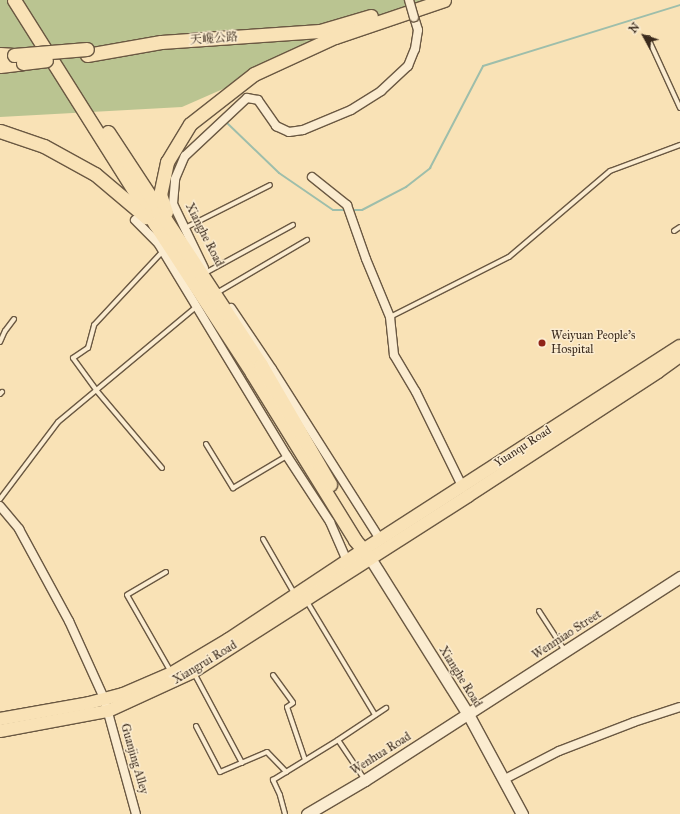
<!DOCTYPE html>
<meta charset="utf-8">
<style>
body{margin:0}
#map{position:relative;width:680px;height:814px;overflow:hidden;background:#f9e2b6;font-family:"IM FELL Great Primer","Noto Serif SC",serif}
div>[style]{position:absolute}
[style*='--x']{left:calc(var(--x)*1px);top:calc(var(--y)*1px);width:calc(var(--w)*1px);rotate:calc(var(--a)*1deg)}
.green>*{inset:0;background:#bac491}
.stream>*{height:2px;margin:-1px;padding:0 1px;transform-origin:1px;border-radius:1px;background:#9ebeab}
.roads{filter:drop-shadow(1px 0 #6a5842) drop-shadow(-1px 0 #6a5842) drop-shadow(0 1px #6a5842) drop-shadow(0 -1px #6a5842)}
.service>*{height:4px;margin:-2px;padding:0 2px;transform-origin:2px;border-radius:2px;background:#fbecd0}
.minor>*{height:8px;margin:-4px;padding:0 4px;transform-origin:4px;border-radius:4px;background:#fbecd0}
.secondary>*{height:11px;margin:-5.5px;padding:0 5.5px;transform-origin:5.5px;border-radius:5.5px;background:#fbecd0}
.primary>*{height:12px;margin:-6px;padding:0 6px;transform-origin:6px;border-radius:6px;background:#f9e2b6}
.trunk>*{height:13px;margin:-6.5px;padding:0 6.5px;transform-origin:6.5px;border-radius:6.5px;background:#f9e2b6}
.bridges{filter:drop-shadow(1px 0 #6a5842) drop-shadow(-1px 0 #6a5842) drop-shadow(0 1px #6a5842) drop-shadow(0 -1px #6a5842)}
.minor-bridge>*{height:8px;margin:-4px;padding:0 4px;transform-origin:4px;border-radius:4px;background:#fbecd0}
.trunk-bridge>*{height:13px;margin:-6.5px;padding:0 6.5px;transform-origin:6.5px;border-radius:6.5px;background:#f9e2b6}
.dots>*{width:11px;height:11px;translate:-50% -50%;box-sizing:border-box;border:2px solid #fbecd0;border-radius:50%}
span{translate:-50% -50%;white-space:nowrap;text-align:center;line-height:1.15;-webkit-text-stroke:3px #fbecd0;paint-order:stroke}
.street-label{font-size:12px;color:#3a2a1c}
.poi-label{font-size:12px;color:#3a2a1c}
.left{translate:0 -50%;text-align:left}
.north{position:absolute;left:624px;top:16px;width:40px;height:40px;-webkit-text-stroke:3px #fbecd0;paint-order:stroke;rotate:310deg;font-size:11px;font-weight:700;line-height:16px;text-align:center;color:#3a2a1c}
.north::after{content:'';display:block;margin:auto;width:14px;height:18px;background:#3a2a1c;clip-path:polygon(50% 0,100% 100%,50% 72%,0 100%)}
</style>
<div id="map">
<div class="green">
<div style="clip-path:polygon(0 0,426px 0,182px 107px,0 117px)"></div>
</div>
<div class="stream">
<div style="--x:225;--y:121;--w:75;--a:43.9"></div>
<div style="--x:279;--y:173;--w:65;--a:34.4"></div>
<div style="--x:333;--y:210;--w:13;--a:0"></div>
<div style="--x:350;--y:210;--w:12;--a:0"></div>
<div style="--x:362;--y:210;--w:50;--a:-27.6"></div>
<div style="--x:406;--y:187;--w:31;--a:-38"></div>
<div style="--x:430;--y:168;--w:115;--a:-62.5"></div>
<div style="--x:483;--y:66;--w:206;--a:-17.2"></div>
</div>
<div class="roads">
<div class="service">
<div style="--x:648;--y:38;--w:77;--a:65.4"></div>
<div style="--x:185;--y:228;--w:95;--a:-26.8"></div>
<div style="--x:674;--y:231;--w:7;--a:-34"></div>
<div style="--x:207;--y:272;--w:98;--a:-28.7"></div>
<div style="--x:220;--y:291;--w:101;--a:-30.4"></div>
<div style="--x:390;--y:317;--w:133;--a:-26.8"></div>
<div style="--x:509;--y:257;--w:133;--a:-40.4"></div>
<div style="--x:610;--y:171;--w:75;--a:-20.4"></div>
<div style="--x:0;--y:342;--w:12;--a:-66"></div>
<div style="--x:5;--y:331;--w:15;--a:-53"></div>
<div style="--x:0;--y:394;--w:3;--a:-45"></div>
<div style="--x:206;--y:444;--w:52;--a:58.5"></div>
<div style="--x:233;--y:488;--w:63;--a:-30.7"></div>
<div style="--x:162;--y:468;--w:101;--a:-130.2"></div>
<div style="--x:97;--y:391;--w:41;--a:-126"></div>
<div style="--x:73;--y:358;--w:18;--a:-34"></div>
<div style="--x:88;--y:348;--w:24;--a:-75"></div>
<div style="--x:94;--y:325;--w:101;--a:-47"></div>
<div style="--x:0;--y:499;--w:96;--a:-53"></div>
<div style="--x:58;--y:422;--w:180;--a:-39.8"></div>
<div style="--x:263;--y:539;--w:62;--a:60.1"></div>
<div style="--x:166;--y:572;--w:45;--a:149.5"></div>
<div style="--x:127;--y:595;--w:89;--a:60.3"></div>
<div style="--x:306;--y:600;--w:134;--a:59"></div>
<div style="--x:539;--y:611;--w:48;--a:57"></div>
<div style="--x:194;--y:673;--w:102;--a:61.9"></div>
<div style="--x:273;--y:675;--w:34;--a:54"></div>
<div style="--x:293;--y:703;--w:7;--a:146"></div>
<div style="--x:287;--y:707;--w:56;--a:71.2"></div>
<div style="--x:196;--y:726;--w:52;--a:62.4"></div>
<div style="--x:220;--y:772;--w:51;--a:-23.1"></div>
<div style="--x:267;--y:752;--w:28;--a:46"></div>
<div style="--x:365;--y:780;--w:48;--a:-124"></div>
<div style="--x:338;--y:740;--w:58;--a:-33.7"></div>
<div style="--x:285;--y:814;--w:20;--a:-105"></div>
<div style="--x:280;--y:795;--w:17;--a:-115"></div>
<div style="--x:273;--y:780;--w:76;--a:-31.6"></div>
</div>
<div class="minor">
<div style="--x:312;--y:177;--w:45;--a:38.7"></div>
<div style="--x:347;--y:205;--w:57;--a:70.6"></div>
<div style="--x:366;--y:259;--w:63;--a:67.5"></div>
<div style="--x:390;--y:317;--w:38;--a:84"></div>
<div style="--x:394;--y:355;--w:43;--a:59.3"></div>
<div style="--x:416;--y:392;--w:105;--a:63.9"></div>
<div style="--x:135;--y:220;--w:33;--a:45"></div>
<div style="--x:158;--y:243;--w:249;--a:58.8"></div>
<div style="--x:287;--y:456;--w:79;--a:56.9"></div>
<div style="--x:330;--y:522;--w:43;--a:66.4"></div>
<div style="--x:204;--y:268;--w:71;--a:-115.8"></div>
<div style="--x:173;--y:204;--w:25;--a:-85"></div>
<div style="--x:175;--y:179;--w:25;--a:-67"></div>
<div style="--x:185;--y:156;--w:85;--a:-43.1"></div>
<div style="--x:247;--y:98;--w:11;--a:10"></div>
<div style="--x:258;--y:100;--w:32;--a:55"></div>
<div style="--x:276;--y:126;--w:14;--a:25"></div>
<div style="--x:289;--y:132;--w:14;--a:-8"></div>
<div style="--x:303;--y:130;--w:52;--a:-22.6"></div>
<div style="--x:351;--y:110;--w:36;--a:-32"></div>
<div style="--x:381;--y:91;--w:37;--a:-43"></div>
<div style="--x:408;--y:66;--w:18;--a:-68"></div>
<div style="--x:415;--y:49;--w:19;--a:-81"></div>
<div style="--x:418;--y:30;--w:14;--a:-107"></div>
<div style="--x:231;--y:308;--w:73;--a:56.1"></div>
<div style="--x:272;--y:369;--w:201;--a:57.6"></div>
<div style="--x:0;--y:506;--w:30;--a:50"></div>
<div style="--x:19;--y:529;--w:105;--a:61.5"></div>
<div style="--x:69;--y:621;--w:85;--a:65.6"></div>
<div style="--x:104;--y:698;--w:120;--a:74.6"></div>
<div style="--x:503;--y:780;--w:63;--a:-27.4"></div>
<div style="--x:559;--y:751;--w:80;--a:-21.1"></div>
<div style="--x:634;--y:722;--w:48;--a:-18.1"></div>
</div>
<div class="secondary">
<div style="--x:370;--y:558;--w:184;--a:57.9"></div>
<div style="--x:468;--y:714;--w:114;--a:61.6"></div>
<div style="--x:307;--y:814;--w:67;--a:-30.4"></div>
<div style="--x:365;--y:780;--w:375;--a:-32.8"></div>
</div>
<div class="primary">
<div style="--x:0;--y:719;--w:90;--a:-10.2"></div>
<div style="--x:89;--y:703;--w:35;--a:-15"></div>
<div style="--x:123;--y:694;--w:53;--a:-23.2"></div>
<div style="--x:172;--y:673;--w:66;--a:-30.8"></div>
<div style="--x:229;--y:639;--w:164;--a:-33.6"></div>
<div style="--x:366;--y:548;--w:373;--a:-32.8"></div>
<div style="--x:0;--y:731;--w:110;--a:-10.5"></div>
<div style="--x:108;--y:711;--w:94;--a:-24.6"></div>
<div style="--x:193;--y:672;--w:326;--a:-32.6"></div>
<div style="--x:468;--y:496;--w:227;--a:-33.1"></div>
<div style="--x:658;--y:372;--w:27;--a:-36"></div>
</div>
<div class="trunk">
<div style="--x:14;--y:0;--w:265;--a:57.8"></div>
<div style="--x:155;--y:224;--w:178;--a:56.9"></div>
<div style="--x:252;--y:373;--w:196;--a:58.3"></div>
<div style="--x:355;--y:540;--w:23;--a:50"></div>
<div style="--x:0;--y:54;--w:14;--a:4"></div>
<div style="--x:87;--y:55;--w:75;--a:-10"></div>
<div style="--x:161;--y:42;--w:159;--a:-4"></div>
<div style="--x:320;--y:31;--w:53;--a:-16.4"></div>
<div style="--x:0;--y:66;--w:23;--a:-7"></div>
<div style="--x:0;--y:131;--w:46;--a:18.8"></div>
<div style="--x:44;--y:146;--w:58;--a:28.8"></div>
<div style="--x:95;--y:174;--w:67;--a:40.1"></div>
<div style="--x:108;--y:132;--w:279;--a:56.7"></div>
<div style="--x:261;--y:365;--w:138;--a:59.9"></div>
<div style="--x:166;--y:212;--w:18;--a:-109"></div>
<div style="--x:160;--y:195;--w:34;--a:-78"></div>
<div style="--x:167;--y:162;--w:44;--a:-58.8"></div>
<div style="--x:190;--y:124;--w:81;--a:-38"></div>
<div style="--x:254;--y:74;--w:89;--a:-24.6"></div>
<div style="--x:335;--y:37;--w:115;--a:-18.7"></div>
</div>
</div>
<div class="bridges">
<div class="minor-bridge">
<div style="--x:409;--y:0;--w:18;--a:74"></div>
</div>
<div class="trunk-bridge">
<div style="--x:14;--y:55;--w:73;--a:-4.7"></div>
<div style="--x:23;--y:63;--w:23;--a:-7"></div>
</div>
</div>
<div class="dots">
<div style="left:542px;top:343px;background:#8f2418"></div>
</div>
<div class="street-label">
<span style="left:214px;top:39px;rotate:-4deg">天巉公路</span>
<span style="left:204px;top:235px;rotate:63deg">Xianghe Road</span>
<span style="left:523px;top:447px;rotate:-33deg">Yuanqu Road</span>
<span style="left:567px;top:635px;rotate:-33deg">Wenmiao Street</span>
<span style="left:205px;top:663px;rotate:-31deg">Xiangrui Road</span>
<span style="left:460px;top:677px;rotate:58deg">Xianghe Road</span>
<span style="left:381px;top:754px;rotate:-32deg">Wenhua Road</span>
<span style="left:134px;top:759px;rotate:74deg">Guanjing Alley</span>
</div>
<div class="poi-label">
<span class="left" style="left:551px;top:343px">Weiyuan People's<br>Hospital</span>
</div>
<div class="north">N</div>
</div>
